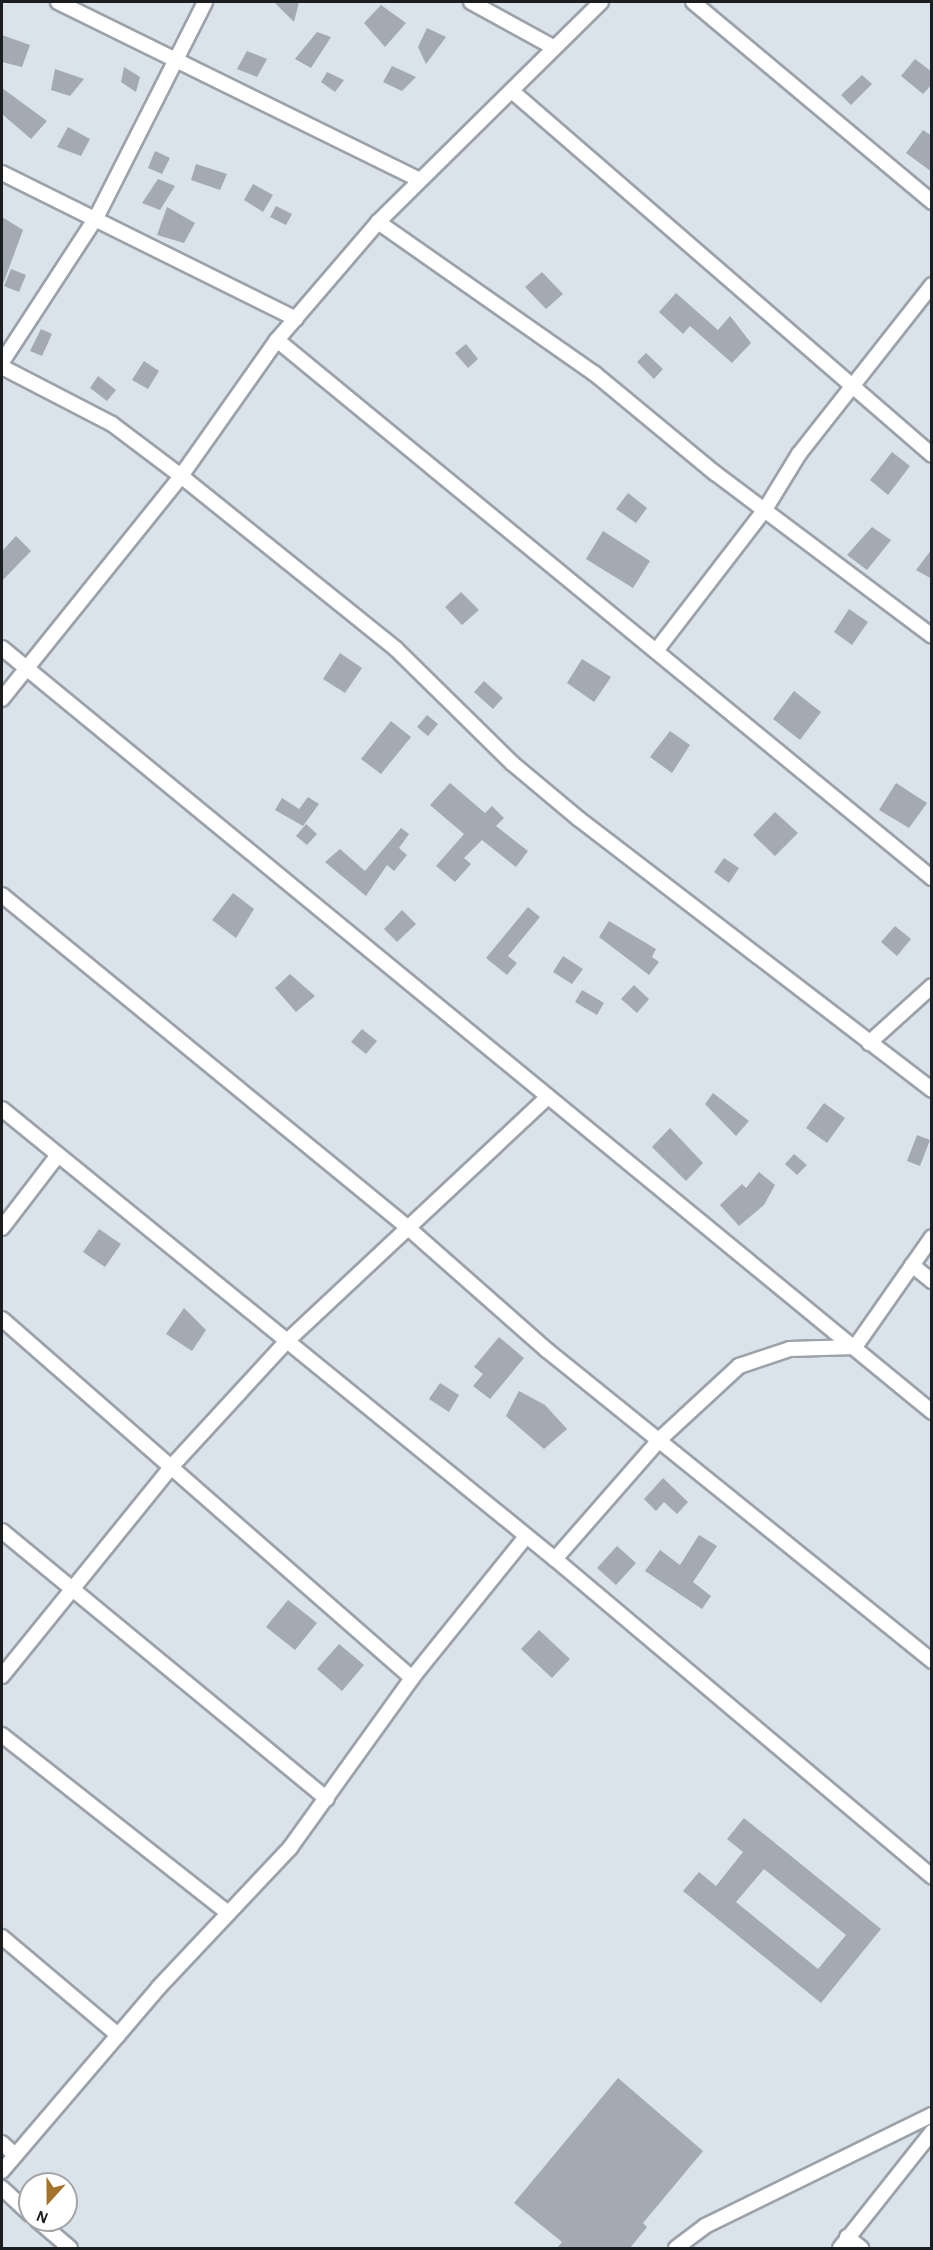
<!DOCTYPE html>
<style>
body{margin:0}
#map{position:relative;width:933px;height:2250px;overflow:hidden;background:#dae2ea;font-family:"Alegreya Sans",sans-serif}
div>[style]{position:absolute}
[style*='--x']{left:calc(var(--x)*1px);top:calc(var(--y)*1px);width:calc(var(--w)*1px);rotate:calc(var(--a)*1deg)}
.building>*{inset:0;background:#a3aab2}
.roads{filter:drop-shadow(2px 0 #9ba2aa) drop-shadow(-2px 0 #9ba2aa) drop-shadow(0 2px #9ba2aa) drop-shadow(0 -2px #9ba2aa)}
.minor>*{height:14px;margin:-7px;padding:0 7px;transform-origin:7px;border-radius:7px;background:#fff}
span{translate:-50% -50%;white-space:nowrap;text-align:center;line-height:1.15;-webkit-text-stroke:4.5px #fff;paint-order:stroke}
.frame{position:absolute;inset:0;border:3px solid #1b1e21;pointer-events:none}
.north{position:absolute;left:18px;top:2172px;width:60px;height:60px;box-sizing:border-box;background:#fff;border:2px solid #a4a5a6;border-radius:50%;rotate:201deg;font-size:16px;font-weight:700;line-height:24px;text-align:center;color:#1b1e21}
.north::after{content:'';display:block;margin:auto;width:21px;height:27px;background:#a47228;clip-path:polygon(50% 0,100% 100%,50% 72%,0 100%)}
</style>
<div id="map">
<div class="building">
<div style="clip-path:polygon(274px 2px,299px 2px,294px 22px)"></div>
<div style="clip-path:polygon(381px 5px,406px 23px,385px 47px,364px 23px)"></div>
<div style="clip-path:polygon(427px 28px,446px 37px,426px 64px,418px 47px)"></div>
<div style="clip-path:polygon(317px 32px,331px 37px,311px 68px,295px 59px)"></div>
<div style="clip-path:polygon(2px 35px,30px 45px,22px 67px,2px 62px)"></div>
<div style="clip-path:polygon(247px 51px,267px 59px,257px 77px,237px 69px)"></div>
<div style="clip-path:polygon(915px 59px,932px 72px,932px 84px,923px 94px,901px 76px)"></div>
<div style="clip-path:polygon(392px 66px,416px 77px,402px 91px,383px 82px)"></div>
<div style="clip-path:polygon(124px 67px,140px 77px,136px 92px,121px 82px)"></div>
<div style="clip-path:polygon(55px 69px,84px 79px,70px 96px,51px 90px)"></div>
<div style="clip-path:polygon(327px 72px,344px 80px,335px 92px,321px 82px)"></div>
<div style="clip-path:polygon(862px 75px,872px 84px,851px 105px,841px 95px)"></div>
<div style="clip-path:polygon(2px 88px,47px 121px,31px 139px,2px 114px)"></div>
<div style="clip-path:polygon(68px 127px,90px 139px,81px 156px,57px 147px)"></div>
<div style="clip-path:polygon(923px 130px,932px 136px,932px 172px,906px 153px)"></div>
<div style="clip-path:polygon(155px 151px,170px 158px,162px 174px,148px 168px)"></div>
<div style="clip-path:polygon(196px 164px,227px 174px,220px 190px,191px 180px)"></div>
<div style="clip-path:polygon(158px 179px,175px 186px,160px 210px,142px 203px)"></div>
<div style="clip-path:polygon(253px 184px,273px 195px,263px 212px,244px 200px)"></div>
<div style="clip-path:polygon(276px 206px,292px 214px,286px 225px,270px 217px)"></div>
<div style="clip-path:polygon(167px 207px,195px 223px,184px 243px,157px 235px)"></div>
<div style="clip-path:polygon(2px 217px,23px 230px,3px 284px,2px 284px)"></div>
<div style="clip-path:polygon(11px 269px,26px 275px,19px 292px,4px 286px)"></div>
<div style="clip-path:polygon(542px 272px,563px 294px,546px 309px,525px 287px)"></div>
<div style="clip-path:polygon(676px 293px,718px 330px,730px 316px,751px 343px,732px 363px,690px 326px,683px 334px,659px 312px)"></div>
<div style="clip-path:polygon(41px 329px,52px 334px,42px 356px,30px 351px)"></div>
<div style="clip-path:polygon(466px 344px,478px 359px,468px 368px,455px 353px)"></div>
<div style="clip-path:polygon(646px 353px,663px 369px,654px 379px,637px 362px)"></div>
<div style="clip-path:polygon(144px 361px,159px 371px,148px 389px,132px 380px)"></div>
<div style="clip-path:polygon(98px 376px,116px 390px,107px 401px,90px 388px)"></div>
<div style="clip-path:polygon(892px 452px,910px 466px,888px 495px,870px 480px)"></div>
<div style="clip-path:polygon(628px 493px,647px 508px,636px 523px,616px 509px)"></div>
<div style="clip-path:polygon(872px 527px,891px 540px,867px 570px,847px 555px)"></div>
<div style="clip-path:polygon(603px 531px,650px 561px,633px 588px,586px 559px)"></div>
<div style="clip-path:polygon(16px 536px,31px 551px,2px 581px,2px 551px)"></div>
<div style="clip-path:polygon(932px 549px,932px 579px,916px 570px)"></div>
<div style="clip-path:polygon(461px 592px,479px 610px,462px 625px,445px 607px)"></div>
<div style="clip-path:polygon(849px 609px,868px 622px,852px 645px,834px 632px)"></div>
<div style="clip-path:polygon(340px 653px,362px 668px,345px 693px,323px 679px)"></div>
<div style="clip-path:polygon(582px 659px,611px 677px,594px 702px,567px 683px)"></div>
<div style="clip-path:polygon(484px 681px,503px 698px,493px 709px,474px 692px)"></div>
<div style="clip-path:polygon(794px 691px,821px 712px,800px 740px,773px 719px)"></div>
<div style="clip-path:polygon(427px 715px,438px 724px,428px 736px,417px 727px)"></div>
<div style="clip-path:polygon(391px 721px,411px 737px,381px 774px,361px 759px)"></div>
<div style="clip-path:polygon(670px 731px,690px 745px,672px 773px,650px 757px)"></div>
<div style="clip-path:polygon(450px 783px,485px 813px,492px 806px,504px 818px,496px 826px,528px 851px,516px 867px,482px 840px,464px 858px,471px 864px,455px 882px,436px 866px,464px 834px,430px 805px)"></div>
<div style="clip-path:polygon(896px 783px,927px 803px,909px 828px,879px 810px)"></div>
<div style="clip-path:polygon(308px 797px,319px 804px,303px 826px,275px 810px,282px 798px,299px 809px)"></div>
<div style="clip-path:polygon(775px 812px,798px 833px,775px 856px,753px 835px)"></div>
<div style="clip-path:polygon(306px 824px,317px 834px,307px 845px,296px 836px)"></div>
<div style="clip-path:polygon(401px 828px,409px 834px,399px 848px,407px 855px,394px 871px,387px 865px,366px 896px,325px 862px,340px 849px,365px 871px)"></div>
<div style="clip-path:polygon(724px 858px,739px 868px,729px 883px,714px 872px)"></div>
<div style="clip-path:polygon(233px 893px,254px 909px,236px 938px,212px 920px)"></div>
<div style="clip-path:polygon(528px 907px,540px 917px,508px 956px,517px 963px,507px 975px,486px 958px)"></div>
<div style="clip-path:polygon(402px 910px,416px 924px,397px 942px,384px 929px)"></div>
<div style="clip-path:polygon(609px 921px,656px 949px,652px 957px,659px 962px,649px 975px,599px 937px)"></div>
<div style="clip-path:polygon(895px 926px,911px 939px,897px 956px,881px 942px)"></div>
<div style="clip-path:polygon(563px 956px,583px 969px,572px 984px,553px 972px)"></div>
<div style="clip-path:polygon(290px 974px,315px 996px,296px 1012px,275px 988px)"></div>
<div style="clip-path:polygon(634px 985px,649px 999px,637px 1013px,621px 999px)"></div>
<div style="clip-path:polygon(582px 990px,604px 1003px,597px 1015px,575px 1002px)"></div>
<div style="clip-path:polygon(362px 1029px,377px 1041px,366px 1054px,351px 1042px)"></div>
<div style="clip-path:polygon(713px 1093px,749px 1121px,736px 1136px,705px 1104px)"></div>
<div style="clip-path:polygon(824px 1103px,845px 1118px,827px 1143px,806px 1128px)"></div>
<div style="clip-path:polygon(670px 1128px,703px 1163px,686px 1181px,652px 1147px)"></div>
<div style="clip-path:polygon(917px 1135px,930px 1140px,920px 1166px,907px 1161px)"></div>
<div style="clip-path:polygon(794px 1154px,807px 1165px,797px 1175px,785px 1164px)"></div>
<div style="clip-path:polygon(759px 1172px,775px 1185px,764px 1205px,739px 1226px,720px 1205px,742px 1184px,746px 1188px)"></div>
<div style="clip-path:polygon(99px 1229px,121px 1244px,105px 1267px,83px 1252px)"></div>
<div style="clip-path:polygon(184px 1308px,206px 1330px,192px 1351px,166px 1334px)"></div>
<div style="clip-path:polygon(499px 1337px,524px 1358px,490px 1399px,473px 1386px,483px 1374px,474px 1367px)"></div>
<div style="clip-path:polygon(440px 1383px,459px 1395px,449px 1412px,429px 1399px)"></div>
<div style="clip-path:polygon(519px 1391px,545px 1405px,567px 1429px,544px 1449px,506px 1416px)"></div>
<div style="clip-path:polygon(663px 1478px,688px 1502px,677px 1514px,664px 1502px,656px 1511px,644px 1499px)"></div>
<div style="clip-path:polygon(699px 1535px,717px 1546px,693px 1582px,711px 1596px,702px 1609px,645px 1571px,660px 1550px,680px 1565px)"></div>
<div style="clip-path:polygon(617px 1546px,636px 1563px,616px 1585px,597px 1568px)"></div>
<div style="clip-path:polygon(288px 1600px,317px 1623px,295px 1650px,266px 1627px)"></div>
<div style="clip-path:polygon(539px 1630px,570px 1659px,552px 1678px,521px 1649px)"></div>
<div style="clip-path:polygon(339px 1644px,364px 1665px,342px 1691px,317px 1669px)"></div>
<div style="clip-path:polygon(evenodd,744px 1818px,881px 1929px,821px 2003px,683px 1891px,699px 1872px,716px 1886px,743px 1852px,727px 1839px,744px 1818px,764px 1869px,846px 1935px,818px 1969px,736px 1902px,764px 1869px)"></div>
<div style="clip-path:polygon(618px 2078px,703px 2151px,643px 2223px,647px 2227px,630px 2248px,557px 2248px,562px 2242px,514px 2203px)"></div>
</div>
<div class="roads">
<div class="minor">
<div style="--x:58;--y:2;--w:402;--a:26.2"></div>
<div style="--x:471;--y:2;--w:91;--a:28.8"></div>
<div style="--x:693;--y:2;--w:312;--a:39.9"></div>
<div style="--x:513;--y:92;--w:554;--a:40.9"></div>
<div style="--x:2;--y:173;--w:328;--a:26.4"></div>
<div style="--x:378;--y:222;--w:264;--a:35"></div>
<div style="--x:594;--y:373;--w:157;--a:39.6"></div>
<div style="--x:715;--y:473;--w:271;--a:36.9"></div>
<div style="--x:277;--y:340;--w:848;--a:39.4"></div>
<div style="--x:2;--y:362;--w:172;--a:-56.9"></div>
<div style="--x:96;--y:218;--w:242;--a:-63.2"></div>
<div style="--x:2;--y:367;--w:124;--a:27.4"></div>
<div style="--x:112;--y:424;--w:86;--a:37"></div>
<div style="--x:181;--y:476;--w:276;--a:38.8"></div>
<div style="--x:396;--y:649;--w:163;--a:44.5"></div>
<div style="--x:512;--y:763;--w:87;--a:39.9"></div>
<div style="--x:579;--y:819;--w:445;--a:37.5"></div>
<div style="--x:2;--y:648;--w:1204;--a:39.4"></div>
<div style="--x:656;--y:651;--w:180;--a:-52.4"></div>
<div style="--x:766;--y:508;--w:63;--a:-58.6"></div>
<div style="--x:799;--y:454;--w:215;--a:-51.8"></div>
<div style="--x:2;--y:699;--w:286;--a:-51.2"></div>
<div style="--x:181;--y:476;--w:166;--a:-54.8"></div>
<div style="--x:277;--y:340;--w:155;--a:-49.4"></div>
<div style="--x:378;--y:222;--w:313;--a:-44.6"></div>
<div style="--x:2;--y:895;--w:522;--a:39.33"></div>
<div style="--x:406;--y:1226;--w:189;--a:41.4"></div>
<div style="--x:548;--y:1351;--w:494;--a:38.9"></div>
<div style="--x:869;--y:1043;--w:85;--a:-42.1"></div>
<div style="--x:2;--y:1109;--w:713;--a:39.14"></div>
<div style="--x:555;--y:1559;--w:493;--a:40.1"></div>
<div style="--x:2;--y:1228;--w:92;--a:-52.5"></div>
<div style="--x:912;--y:1265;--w:26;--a:39"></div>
<div style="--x:2;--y:1319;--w:545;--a:41.21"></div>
<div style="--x:2;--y:1531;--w:421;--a:39.5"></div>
<div style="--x:555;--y:1559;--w:159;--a:-48.8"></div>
<div style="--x:660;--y:1439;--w:108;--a:-42.7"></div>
<div style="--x:739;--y:1366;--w:54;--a:-18.4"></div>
<div style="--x:790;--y:1349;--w:65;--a:-1.8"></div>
<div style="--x:855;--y:1347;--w:134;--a:-55"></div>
<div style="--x:2;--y:1676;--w:270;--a:-51"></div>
<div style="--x:172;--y:1466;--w:168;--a:-47.4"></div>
<div style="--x:286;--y:1342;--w:359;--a:-43.1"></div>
<div style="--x:2;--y:1735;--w:288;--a:38.2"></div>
<div style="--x:2;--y:1937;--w:152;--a:40.2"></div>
<div style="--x:2;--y:2143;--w:18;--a:43"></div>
<div style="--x:2;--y:2171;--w:242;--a:-49.5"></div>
<div style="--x:159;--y:1987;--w:191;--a:-46.7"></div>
<div style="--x:290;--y:1848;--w:209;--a:-54.3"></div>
<div style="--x:412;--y:1678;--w:180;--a:-51.1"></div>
<div style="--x:2;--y:2188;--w:38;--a:43"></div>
<div style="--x:37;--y:2220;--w:43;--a:40.3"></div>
<div style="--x:847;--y:2237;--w:18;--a:38"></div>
<div style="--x:676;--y:2248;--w:36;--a:-37"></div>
<div style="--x:705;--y:2226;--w:253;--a:-26.1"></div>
<div style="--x:840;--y:2248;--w:148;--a:-51.6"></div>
</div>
</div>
<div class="frame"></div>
<div class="north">N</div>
</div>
